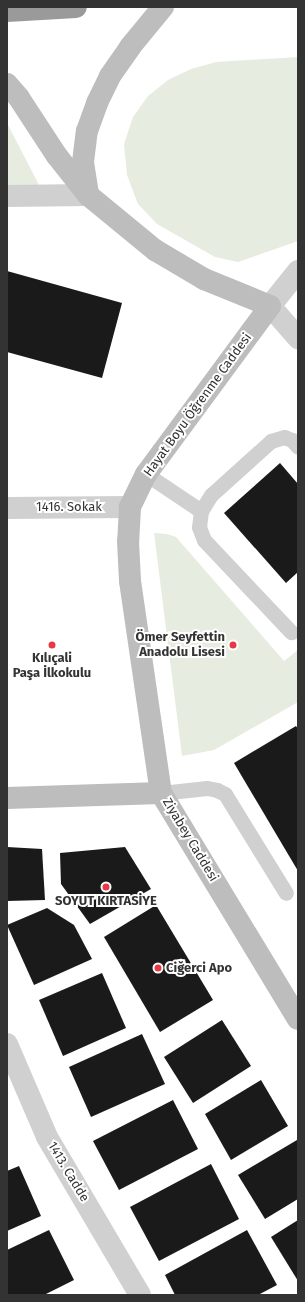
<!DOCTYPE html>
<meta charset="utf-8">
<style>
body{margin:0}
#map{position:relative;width:305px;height:1302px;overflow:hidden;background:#fff;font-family:"Fira Sans",sans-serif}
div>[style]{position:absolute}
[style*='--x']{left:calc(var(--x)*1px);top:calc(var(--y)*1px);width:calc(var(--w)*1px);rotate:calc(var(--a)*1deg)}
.green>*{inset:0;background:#e6ecdf}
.building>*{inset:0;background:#1a1a1a}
.lane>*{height:15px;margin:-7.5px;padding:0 7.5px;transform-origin:7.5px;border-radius:7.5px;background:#d0d0d0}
.street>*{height:22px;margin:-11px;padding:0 11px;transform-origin:11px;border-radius:11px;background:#d0d0d0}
.secondary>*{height:22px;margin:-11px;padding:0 11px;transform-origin:11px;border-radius:11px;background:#bdbdbd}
.highway>*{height:22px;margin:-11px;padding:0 11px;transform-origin:11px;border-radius:11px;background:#9a9a9a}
.dots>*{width:11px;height:11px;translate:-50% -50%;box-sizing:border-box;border:2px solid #fff;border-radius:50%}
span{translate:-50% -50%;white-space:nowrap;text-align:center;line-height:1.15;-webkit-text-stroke:4px #fff;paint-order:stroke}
.street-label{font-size:13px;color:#333}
.poi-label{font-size:13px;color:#333;font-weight:700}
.right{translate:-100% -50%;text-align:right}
.left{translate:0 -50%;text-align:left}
.frame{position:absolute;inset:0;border:8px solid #333;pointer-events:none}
</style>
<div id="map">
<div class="green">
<div style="clip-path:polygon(298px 57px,298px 241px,238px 262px,215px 257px,157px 224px,138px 204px,127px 175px,124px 144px,133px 117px,148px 96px,168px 80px,191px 69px,216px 62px)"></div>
<div style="clip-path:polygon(7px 123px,39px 185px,7px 185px)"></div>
<div style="clip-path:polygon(154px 533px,167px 534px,176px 537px,284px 661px,298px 650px,298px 702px,214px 750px,182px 756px)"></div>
</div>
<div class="building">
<div style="clip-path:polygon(7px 271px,122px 303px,102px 378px,7px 352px)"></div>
<div style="clip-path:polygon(280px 463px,298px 484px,298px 572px,286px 583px,224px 513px)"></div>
<div style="clip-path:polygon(296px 726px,298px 729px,298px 871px,234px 763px)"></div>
<div style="clip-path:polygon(7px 847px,42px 849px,45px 900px,7px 901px)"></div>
<div style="clip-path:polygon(125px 847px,151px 889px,90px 924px,61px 884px,60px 853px)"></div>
<div style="clip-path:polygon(156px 905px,213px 1000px,160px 1032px,104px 937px)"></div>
<div style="clip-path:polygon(47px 908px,74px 925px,92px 959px,34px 985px,7px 925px)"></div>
<div style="clip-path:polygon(102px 973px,126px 1028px,63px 1056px,39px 1000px)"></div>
<div style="clip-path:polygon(222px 1020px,251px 1066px,193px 1103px,164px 1057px)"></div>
<div style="clip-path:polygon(142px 1034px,165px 1084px,91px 1117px,69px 1067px)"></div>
<div style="clip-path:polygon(261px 1080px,288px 1126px,231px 1160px,205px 1114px)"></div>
<div style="clip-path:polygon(173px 1100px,198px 1149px,119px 1190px,93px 1141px)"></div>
<div style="clip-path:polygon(297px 1140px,298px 1199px,265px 1219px,238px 1175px)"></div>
<div style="clip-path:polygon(211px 1164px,239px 1219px,159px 1261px,130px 1207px)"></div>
<div style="clip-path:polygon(19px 1166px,41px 1216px,7px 1231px,7px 1171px)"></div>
<div style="clip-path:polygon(298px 1220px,298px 1281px,271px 1237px)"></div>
<div style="clip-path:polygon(49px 1230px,74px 1280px,44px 1295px,7px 1295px,7px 1250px)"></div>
<div style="clip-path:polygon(247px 1230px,277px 1285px,258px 1295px,175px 1295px,165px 1275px)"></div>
</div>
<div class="lane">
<div style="--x:146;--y:474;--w:66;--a:33.9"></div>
<div style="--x:201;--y:511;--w:16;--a:97"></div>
<div style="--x:199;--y:527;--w:14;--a:69"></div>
<div style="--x:204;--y:540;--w:127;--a:46.6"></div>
<div style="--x:201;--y:511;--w:19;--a:-58"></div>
<div style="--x:211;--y:495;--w:81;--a:-42"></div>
<div style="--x:271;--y:441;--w:14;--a:-17"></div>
<div style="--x:284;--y:437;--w:9;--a:21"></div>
<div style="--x:292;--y:440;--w:9;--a:49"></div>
<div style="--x:161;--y:793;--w:46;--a:-6.2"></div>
<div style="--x:207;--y:788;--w:10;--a:11"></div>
<div style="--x:217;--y:790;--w:9;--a:27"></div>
<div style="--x:225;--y:794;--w:116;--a:58.4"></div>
</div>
<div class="street">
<div style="--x:7;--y:196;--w:81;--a:-0.7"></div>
<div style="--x:270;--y:306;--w:45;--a:-51.3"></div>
<div style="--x:270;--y:306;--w:43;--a:48.8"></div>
<div style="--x:7;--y:508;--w:123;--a:-0.5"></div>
<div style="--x:7;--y:1044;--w:101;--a:66.7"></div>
<div style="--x:47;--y:1137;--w:183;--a:59.5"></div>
</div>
<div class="secondary">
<div style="--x:7;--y:84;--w:18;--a:49"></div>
<div style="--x:19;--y:98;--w:69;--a:56.8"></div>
<div style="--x:57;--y:156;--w:50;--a:51.5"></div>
<div style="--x:88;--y:195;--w:87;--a:39.4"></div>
<div style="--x:155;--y:250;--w:57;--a:30.6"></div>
<div style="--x:204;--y:279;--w:71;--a:22.2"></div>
<div style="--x:270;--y:306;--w:209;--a:126.4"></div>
<div style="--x:146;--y:474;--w:37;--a:116"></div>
<div style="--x:130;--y:507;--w:34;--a:93"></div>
<div style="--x:128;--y:541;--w:40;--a:87.1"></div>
<div style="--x:130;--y:581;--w:214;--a:81.7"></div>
<div style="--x:88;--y:194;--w:32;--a:-99"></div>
<div style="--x:83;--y:162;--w:31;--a:-83"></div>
<div style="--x:87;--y:131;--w:30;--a:-70"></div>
<div style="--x:97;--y:103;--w:30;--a:-64"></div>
<div style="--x:110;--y:76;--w:35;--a:-55"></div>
<div style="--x:130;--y:47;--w:52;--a:-50.5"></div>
<div style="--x:7;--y:798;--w:154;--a:-1.9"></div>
<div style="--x:161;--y:793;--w:264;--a:58.8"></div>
</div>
<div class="highway">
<div style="--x:7;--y:11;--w:69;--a:-3.3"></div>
</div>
<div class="dots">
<div style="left:52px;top:645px;background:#e63946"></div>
<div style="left:233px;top:645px;background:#e63946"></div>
<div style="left:106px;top:887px;background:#e63946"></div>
<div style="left:158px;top:968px;background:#e63946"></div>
</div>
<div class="street-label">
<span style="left:198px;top:405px;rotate:-54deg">Hayat Boyu Öğrenme Caddesi</span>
<span style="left:69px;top:507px">1416. Sokak</span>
<span style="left:190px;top:840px;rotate:59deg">Ziyabey Caddesi</span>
<span style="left:68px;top:1172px;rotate:59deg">1413. Cadde</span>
</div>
<div class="poi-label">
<span class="right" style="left:225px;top:645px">Ömer Seyfettin<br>Anadolu Lisesi</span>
<span style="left:52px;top:666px">Kılıçali<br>Paşa İlkokulu</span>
<span style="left:106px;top:901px">SOYUT KIRTASİYE</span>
<span class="left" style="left:166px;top:968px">Ciğerci Apo</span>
</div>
<div class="frame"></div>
</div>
